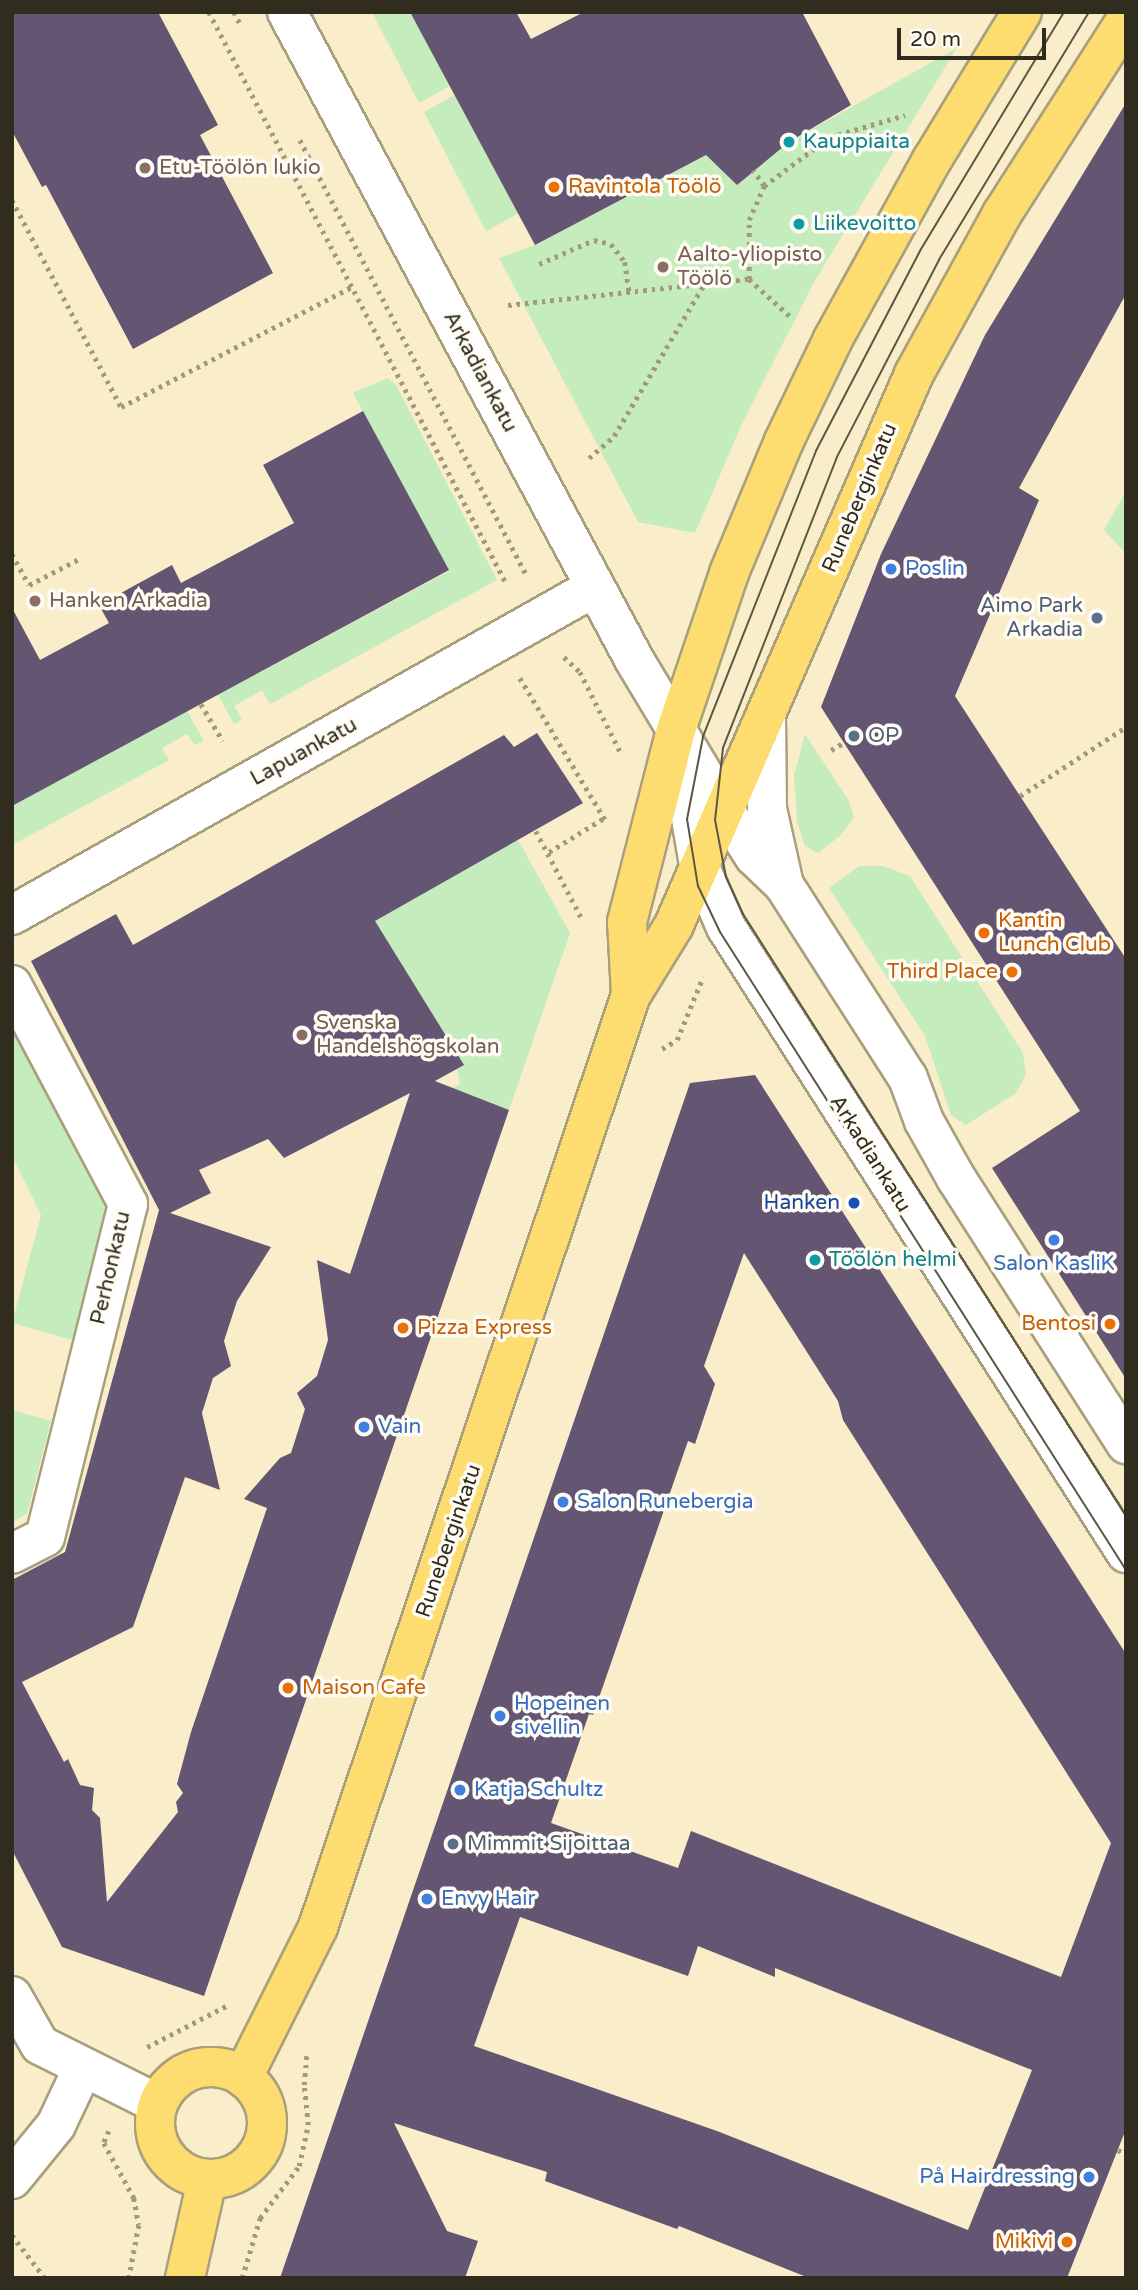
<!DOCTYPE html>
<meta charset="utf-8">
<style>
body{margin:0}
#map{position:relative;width:1138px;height:2290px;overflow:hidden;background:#f9eec9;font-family:"Varela Round",sans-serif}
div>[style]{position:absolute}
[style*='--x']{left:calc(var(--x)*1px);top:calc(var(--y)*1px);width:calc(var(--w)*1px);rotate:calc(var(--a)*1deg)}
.green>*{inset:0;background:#c4ecbc}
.building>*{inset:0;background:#645572}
.path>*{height:4.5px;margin-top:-2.25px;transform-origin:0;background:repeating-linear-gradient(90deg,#a29a7f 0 3.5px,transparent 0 8.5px)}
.roads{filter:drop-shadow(2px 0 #aa9f7d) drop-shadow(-2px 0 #aa9f7d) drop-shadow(0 2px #aa9f7d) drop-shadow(0 -2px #aa9f7d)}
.minor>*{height:38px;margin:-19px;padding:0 19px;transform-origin:19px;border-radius:19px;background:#fff}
.major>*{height:38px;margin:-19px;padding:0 19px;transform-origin:19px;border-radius:19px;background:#fedd70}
.major>.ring{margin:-19px;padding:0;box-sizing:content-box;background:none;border:38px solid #fedd70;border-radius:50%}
.tram>*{height:2px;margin:-1px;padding:0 1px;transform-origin:1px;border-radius:1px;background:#5c5744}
.dots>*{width:19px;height:19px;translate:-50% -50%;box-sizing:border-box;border:4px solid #fefcf4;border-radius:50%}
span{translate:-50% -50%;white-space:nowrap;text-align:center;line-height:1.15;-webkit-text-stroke:7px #fefcf4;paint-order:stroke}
.culture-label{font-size:21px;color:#0d838f}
.left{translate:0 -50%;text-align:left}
.education-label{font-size:21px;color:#785e54}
.food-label{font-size:21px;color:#c56008}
.right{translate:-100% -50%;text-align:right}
.street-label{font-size:21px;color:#302c1e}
.shop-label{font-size:21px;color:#366cbe}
.service-label{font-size:21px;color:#4e5e75}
.transit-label{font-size:21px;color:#164399}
.frame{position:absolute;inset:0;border:14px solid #302c1e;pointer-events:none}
.scale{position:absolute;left:897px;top:28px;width:149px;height:32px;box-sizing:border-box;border:4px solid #302c1e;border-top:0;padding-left:9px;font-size:21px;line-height:24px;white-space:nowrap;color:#302c1e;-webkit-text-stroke:5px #fefcf4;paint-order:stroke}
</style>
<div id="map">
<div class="green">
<div style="clip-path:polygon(372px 12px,410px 12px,450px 86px,419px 103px)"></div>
<div style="clip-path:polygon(957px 48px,814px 282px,742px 424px,695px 533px,638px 522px,499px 258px,535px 245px,706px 155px,737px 185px,789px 142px)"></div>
<div style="clip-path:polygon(454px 95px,519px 213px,486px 231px,424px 112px)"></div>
<div style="clip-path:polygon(388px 378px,396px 385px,497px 580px,270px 704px,262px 690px,234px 706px,242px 720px,234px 724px,218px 695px,449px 571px,353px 393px)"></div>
<div style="clip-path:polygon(1126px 491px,1126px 554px,1104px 530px)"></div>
<div style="clip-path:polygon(187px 711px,204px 741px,195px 745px,187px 734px,162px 748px,169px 760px,12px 845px,12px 806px)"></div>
<div style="clip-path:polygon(805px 734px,849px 801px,854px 817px,841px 835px,818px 853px,805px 846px,797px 822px,794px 776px)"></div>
<div style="clip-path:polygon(518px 840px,570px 933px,509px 1110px,453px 1088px,460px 1084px,457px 1068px,462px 1062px,372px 922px)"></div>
<div style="clip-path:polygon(859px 866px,883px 866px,910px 876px,1023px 1053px,1026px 1074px,1016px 1093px,966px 1125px,951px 1115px,925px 1036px,829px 888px)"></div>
<div style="clip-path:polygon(12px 1014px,110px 1206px,72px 1340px,12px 1323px,41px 1215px,12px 1156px)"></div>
<div style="clip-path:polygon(12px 1410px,51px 1421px,27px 1514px,12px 1522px)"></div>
</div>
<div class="building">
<div style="clip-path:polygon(12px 12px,158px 12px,218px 125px,200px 135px,273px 273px,133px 349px,46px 185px,42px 187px,12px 131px)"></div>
<div style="clip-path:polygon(410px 12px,516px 12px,531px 39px,584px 12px,802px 12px,851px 105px,789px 142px,737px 185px,706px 155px,535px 245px)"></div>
<div style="clip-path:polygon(1126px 103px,1126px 294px,1019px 488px,1039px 500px,955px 696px,1126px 959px,1126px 1379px,992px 1168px,1080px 1111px,821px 707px,881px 554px,985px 335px)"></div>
<div style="clip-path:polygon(363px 411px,449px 570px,12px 806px,12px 608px,40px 660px,109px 623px,99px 605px,172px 565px,181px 583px,294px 523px,263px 465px)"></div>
<div style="clip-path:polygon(evenodd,537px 733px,583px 803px,375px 921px,464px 1065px,435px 1081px,509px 1110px,204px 1996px,62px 1947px,12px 1850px,12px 1580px,65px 1552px,159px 1210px,31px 961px,116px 914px,133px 945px,504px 735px,514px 747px,537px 733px,410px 1093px,350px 1274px,317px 1260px,328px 1340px,317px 1376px,297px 1393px,305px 1409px,291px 1453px,280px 1458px,244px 1499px,267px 1508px,191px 1732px,177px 1784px,183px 1793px,176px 1802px,178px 1812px,107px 1902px,100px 1818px,92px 1810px,94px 1788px,80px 1785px,68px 1759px,64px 1762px,22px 1682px,133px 1627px,185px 1477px,220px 1490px,202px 1413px,213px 1378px,231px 1366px,224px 1341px,237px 1301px,271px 1247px,170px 1213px,211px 1193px,199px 1170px,268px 1139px,284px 1158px,410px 1093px)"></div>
<div style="clip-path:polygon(evenodd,755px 1075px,1126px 1654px,1126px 2129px,1067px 2278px,809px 2278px,679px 2226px,677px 2229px,545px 2181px,547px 2172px,394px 2123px,447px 2231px,478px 2241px,465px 2278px,280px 2278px,690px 1083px,755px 1075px,744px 1253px,838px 1401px,843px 1420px,1111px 1843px,1061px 1977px,691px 1831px,678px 1868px,551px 1823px,589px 1714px,593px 1715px,688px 1441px,695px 1444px,715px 1384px,704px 1366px,744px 1253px,755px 1075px,520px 1917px,688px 1976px,698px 1946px,775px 1977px,775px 1968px,1032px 2070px,968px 2230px,717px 2131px,474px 2046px,520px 1917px)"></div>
</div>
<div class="path">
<div style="--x:209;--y:12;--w:644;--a:62.52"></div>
<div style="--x:234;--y:12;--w:17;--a:62"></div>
<div style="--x:300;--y:140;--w:488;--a:62.5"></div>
<div style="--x:764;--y:186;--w:82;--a:-36.6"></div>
<div style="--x:830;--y:137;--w:78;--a:-16.3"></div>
<div style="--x:12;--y:200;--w:234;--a:62.2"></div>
<div style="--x:121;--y:407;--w:260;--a:-27.5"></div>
<div style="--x:539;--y:264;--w:60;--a:-23.6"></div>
<div style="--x:594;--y:240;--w:17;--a:13"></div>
<div style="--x:611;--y:244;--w:23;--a:52"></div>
<div style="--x:625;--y:262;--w:30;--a:82"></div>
<div style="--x:749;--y:279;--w:59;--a:-90"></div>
<div style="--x:749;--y:220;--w:37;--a:-66"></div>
<div style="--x:764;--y:186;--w:19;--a:-125"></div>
<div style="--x:508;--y:305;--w:242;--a:-6.2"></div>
<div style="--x:749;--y:279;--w:58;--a:42.2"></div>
<div style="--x:589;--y:458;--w:33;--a:-41"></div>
<div style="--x:614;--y:436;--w:174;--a:-59.3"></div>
<div style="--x:12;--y:554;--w:35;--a:61"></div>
<div style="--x:29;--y:585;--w:56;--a:-27.5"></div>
<div style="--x:564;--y:657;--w:22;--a:43"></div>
<div style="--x:580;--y:672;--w:91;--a:63.2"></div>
<div style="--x:520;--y:678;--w:167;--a:59"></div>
<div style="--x:201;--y:704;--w:43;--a:59.3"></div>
<div style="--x:831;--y:750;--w:16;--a:-30"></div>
<div style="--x:1020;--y:796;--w:126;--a:-33.1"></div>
<div style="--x:536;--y:831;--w:97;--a:62.4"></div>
<div style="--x:549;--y:852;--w:65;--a:-31.7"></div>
<div style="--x:662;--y:1049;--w:17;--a:-31"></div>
<div style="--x:677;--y:1040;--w:68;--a:-67.6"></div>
<div style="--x:147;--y:2047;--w:89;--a:-27.4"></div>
<div style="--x:109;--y:2131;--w:13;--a:113"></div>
<div style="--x:104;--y:2143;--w:63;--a:61.4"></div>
<div style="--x:134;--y:2198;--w:27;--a:80"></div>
<div style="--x:139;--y:2225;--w:54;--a:100.7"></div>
<div style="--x:1118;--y:2150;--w:9;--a:27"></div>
<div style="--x:12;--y:2235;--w:54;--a:52.5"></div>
<div style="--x:242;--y:2278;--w:63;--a:-73.3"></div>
<div style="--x:260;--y:2218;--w:65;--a:-53.1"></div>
<div style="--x:299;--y:2166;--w:42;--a:-77.6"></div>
<div style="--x:308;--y:2125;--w:40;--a:-95.7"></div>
<div style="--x:304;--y:2085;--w:33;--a:-85"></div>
</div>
<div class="roads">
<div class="minor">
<div style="--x:287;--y:12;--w:736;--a:61.8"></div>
<div style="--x:635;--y:661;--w:175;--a:59"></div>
<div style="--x:725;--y:811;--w:54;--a:57.2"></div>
<div style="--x:754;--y:856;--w:42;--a:44"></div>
<div style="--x:784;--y:885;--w:229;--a:57.3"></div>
<div style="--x:908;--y:1078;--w:46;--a:69.6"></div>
<div style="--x:924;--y:1121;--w:65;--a:60.7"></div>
<div style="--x:956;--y:1178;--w:316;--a:57.4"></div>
<div style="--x:766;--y:717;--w:92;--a:89.4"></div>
<div style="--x:767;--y:809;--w:78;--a:77.4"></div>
<div style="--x:679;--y:749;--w:118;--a:80.2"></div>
<div style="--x:699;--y:865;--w:68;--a:66.5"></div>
<div style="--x:726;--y:927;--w:743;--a:57.42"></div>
<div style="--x:12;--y:915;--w:669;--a:-29.36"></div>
<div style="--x:12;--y:985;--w:248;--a:62.1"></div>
<div style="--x:128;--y:1204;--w:343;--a:104"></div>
<div style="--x:45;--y:1537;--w:37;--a:153"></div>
<div style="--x:12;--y:1996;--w:56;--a:60.3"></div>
<div style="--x:40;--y:2045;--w:132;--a:26.6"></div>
<div style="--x:12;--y:2179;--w:70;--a:-50.8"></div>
<div style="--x:56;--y:2125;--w:61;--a:-64.7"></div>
</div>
<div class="major">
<div style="--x:631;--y:995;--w:73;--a:-93.1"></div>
<div style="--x:627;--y:922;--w:198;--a:-75.7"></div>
<div style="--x:676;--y:730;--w:166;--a:-71.3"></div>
<div style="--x:729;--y:573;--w:143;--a:-67.4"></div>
<div style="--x:784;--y:441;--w:113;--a:-64.3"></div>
<div style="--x:833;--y:339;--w:205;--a:-61.1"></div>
<div style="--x:932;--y:160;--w:173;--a:-58.7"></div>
<div class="ring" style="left:155px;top:2067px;width:74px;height:74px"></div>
<div style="--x:243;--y:2077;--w:168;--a:-63.4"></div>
<div style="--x:318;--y:1927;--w:983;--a:-71.44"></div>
<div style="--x:631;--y:995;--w:82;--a:-58.4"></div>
<div style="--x:674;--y:925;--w:601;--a:-66.46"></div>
<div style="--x:914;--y:374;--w:183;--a:-61.2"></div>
<div style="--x:1002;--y:214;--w:230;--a:-57.4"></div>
<div style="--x:185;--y:2278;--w:100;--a:-77.3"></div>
</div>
</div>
<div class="tram">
<div style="--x:1064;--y:12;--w:279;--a:121.1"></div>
<div style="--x:920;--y:251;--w:225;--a:117.5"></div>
<div style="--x:816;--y:451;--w:308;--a:111.6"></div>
<div style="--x:703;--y:737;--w:84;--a:101"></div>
<div style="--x:687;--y:819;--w:68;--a:80.7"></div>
<div style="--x:698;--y:886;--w:51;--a:64.4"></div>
<div style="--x:720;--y:932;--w:756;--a:57.53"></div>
<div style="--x:1089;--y:12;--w:290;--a:121.2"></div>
<div style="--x:939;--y:260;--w:222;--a:117.4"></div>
<div style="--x:837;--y:457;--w:313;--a:111.4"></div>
<div style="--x:723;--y:748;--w:72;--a:96.3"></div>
<div style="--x:715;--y:820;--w:58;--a:79.1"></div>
<div style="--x:726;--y:877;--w:41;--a:65.3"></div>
<div style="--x:743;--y:914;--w:714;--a:57.53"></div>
</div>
<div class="dots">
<div style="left:789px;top:142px;background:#0f9aa8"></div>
<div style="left:145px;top:168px;background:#8d6e63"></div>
<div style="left:554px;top:187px;background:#e8710a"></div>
<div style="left:799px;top:224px;background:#0f9aa8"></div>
<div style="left:663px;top:267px;background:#8d6e63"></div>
<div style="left:891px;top:569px;background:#3f7fe0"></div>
<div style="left:35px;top:601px;background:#8d6e63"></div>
<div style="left:1097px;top:618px;background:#5c6f8a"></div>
<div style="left:854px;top:736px;background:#5c6f8a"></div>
<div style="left:984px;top:933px;background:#e8710a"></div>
<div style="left:1012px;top:972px;background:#e8710a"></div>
<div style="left:302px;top:1035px;background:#8d6e63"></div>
<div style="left:854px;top:1203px;background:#1a4fb4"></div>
<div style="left:1054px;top:1240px;background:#3f7fe0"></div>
<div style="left:815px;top:1260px;background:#0f9aa8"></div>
<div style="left:1110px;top:1324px;background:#e8710a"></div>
<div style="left:403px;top:1328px;background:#e8710a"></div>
<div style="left:364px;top:1427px;background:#3f7fe0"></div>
<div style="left:563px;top:1502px;background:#3f7fe0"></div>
<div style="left:288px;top:1688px;background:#e8710a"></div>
<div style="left:500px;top:1716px;background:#3f7fe0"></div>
<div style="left:460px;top:1790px;background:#3f7fe0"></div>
<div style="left:453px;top:1844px;background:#5c6f8a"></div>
<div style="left:427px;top:1899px;background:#3f7fe0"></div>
<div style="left:1089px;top:2177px;background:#3f7fe0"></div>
<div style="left:1067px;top:2242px;background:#e8710a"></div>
</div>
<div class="culture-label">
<span class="left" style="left:803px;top:142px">Kauppiaita</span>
<span class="left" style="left:813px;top:224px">Liikevoitto</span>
<span class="left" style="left:829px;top:1260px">Töölön helmi</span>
</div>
<div class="education-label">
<span class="left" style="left:159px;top:168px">Etu-Töölön lukio</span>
<span class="left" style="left:677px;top:267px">Aalto-yliopisto<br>Töölö</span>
<span class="left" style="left:49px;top:601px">Hanken Arkadia</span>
<span class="left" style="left:316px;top:1035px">Svenska<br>Handelshögskolan</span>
</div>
<div class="food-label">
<span class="left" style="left:568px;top:187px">Ravintola Töölö</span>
<span class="left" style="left:998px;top:933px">Kantin<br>Lunch Club</span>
<span class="right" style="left:998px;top:972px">Third Place</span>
<span class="right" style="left:1096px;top:1324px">Bentosi</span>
<span class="left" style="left:417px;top:1328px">Pizza Express</span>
<span class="left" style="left:302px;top:1688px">Maison Cafe</span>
<span class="right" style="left:1053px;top:2242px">Mikivi</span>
</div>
<div class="street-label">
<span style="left:480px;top:372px;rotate:62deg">Arkadiankatu</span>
<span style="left:860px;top:498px;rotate:-67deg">Runeberginkatu</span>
<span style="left:304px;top:752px;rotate:-29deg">Lapuankatu</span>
<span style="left:870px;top:1154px;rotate:58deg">Arkadiankatu</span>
<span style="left:111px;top:1268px;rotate:-77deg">Perhonkatu</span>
<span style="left:449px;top:1541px;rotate:-71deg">Runeberginkatu</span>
</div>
<div class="shop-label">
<span class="left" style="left:905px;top:569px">Poslin</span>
<span style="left:1054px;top:1264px">Salon KasliK</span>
<span class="left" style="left:378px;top:1427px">Vain</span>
<span class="left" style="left:577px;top:1502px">Salon Runebergia</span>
<span class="left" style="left:514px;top:1716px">Hopeinen<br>sivellin</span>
<span class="left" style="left:474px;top:1790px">Katja Schultz</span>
<span class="left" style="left:441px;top:1899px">Envy Hair</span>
<span class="right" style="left:1075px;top:2177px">På Hairdressing</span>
</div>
<div class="service-label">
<span class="right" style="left:1083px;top:618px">Aimo Park<br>Arkadia</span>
<span class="left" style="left:868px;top:736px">OP</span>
<span class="left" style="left:467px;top:1844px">Mimmit Sijoittaa</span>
</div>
<div class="transit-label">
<span class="right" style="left:840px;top:1203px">Hanken</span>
</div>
<div class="frame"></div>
<div class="scale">20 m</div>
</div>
